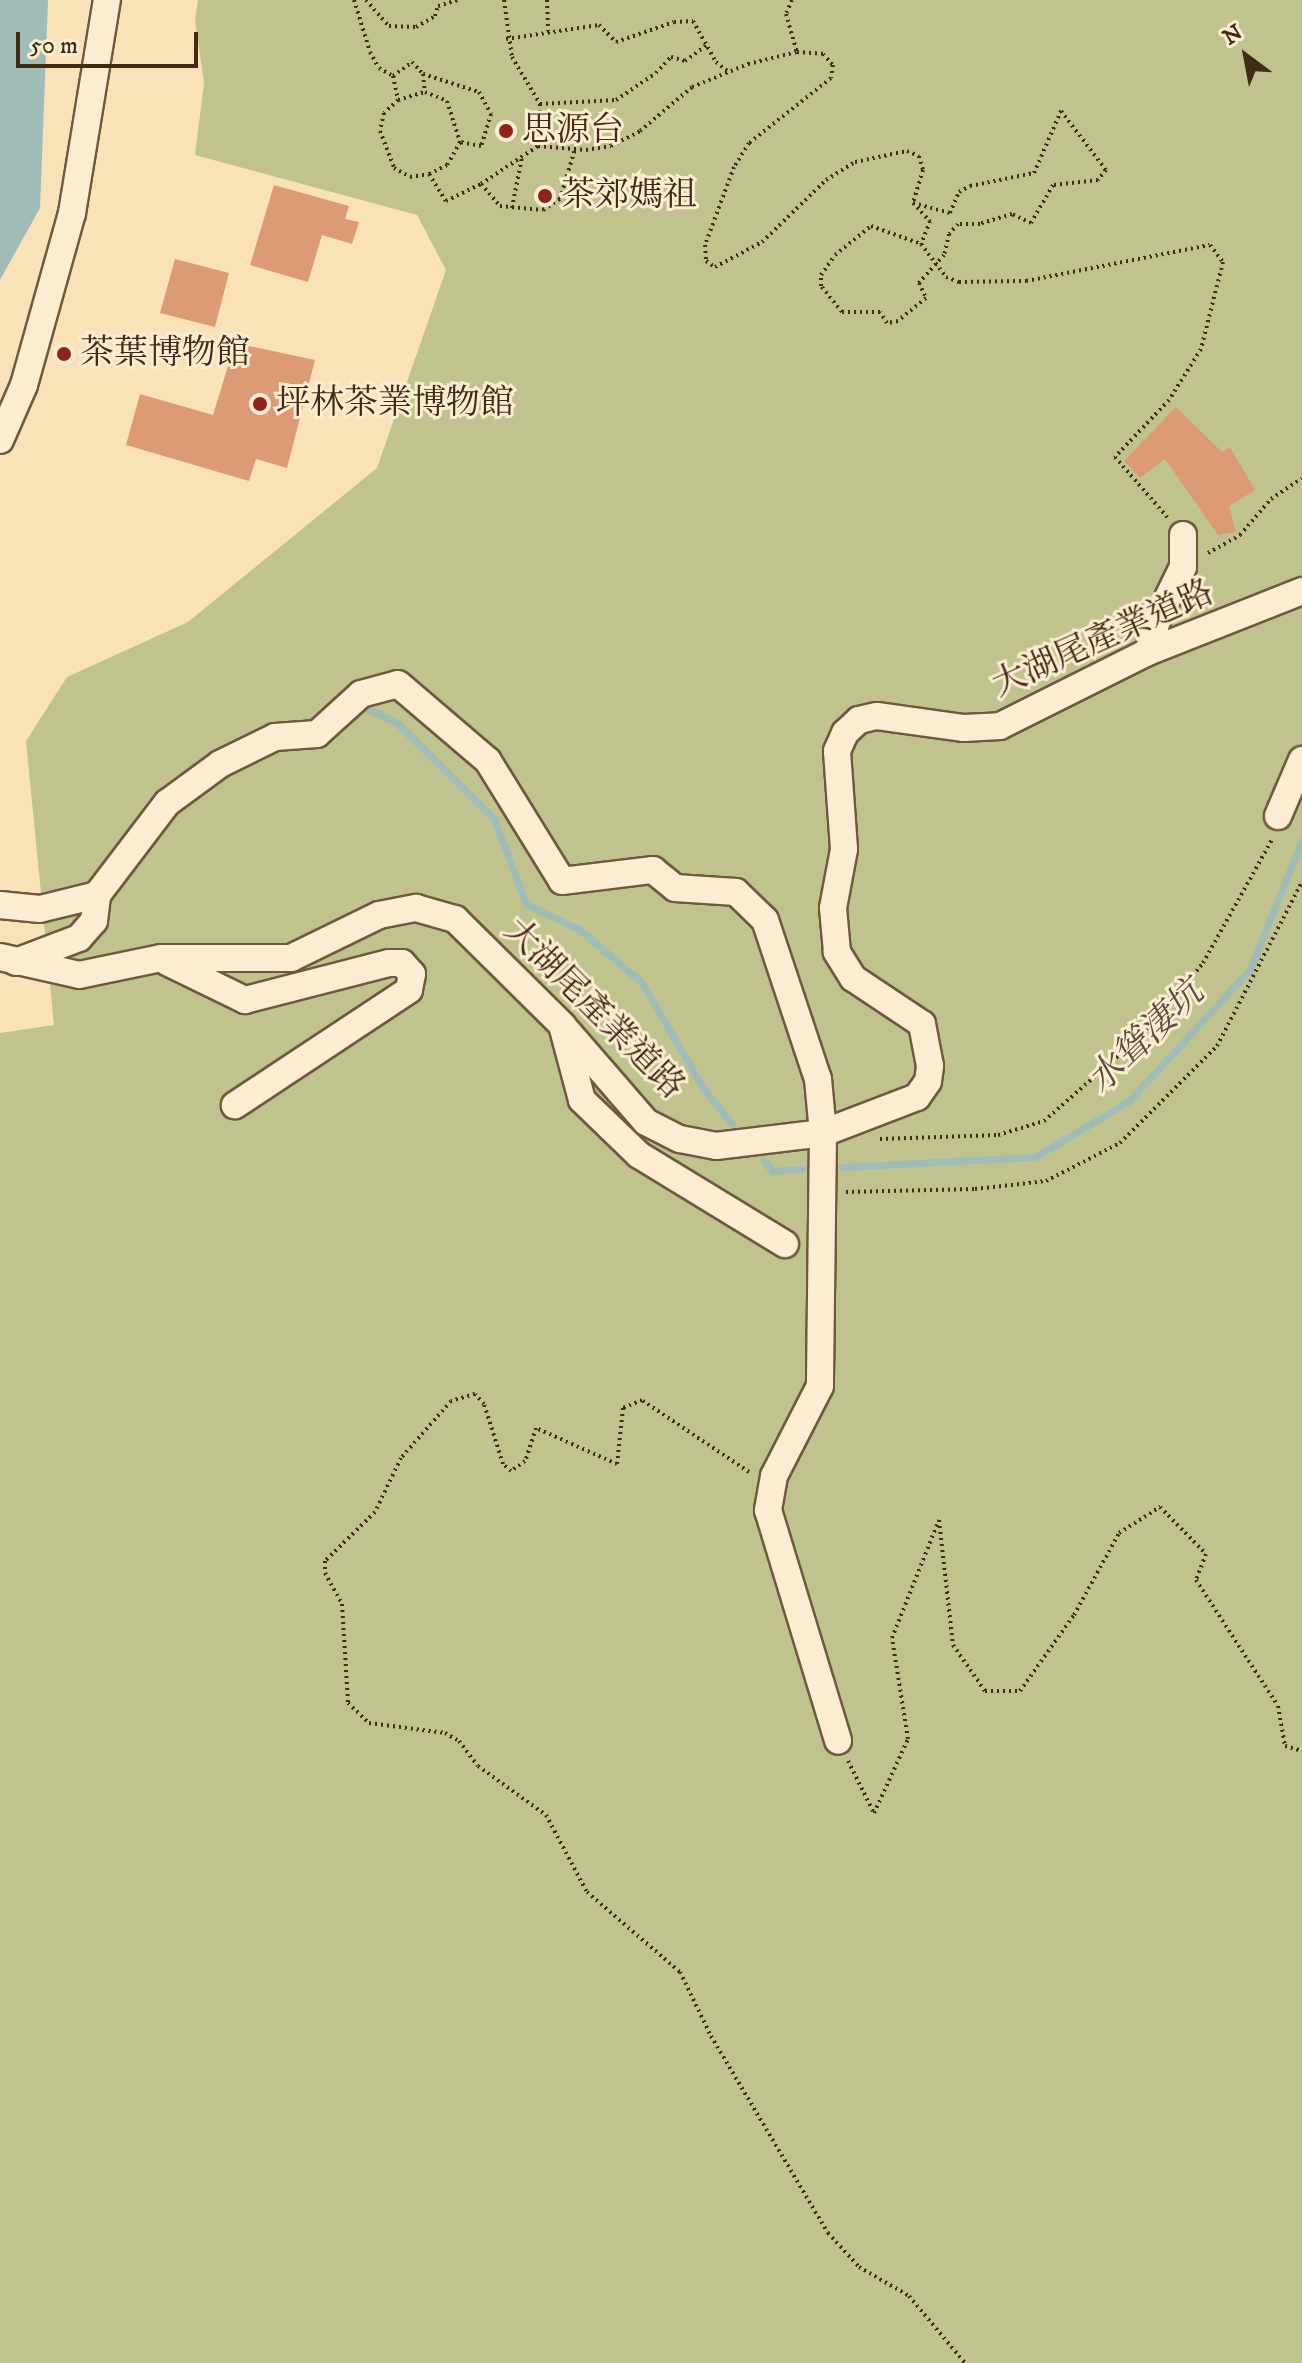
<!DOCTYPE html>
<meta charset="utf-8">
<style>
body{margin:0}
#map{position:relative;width:1302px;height:2363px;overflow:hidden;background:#fae2b8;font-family:"IM FELL DW Pica","Noto Serif TC",serif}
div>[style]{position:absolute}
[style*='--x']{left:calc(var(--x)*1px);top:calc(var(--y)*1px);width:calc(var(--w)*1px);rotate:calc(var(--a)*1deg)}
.green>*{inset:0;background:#c0c38e}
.water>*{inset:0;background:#a0bcb6}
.stream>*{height:7px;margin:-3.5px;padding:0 3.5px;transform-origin:3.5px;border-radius:3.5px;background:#a0bcb6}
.building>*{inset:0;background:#dd9b75}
.path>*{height:4px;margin-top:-2px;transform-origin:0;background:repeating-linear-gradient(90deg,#412b16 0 2px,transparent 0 6px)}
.roads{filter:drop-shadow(2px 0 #6f593e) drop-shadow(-2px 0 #6f593e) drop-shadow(0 2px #6f593e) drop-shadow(0 -2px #6f593e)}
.minor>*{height:26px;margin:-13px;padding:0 13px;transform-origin:13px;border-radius:13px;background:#fcecd1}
.dots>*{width:22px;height:22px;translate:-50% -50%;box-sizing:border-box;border:4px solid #fcecd1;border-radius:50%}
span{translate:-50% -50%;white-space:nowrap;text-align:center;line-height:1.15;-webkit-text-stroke:6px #fcecd1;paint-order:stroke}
.poi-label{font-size:34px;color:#412b16}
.left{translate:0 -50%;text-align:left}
.street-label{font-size:34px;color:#412b16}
.water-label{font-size:36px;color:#594f3e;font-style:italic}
.north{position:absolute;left:1206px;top:16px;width:80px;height:80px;-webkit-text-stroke:6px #fcecd1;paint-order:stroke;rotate:328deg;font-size:22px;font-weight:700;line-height:32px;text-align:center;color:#412b16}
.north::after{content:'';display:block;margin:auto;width:28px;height:36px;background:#412b16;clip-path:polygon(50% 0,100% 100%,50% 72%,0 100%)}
.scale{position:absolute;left:16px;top:32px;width:182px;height:36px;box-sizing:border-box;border:4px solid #412b16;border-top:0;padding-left:10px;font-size:24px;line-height:28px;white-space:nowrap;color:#412b16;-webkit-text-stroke:6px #fcecd1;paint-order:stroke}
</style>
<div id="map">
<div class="green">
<div style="clip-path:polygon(198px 0,1302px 0,1302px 2363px,0 2363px,0 1033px,54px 1025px,26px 741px,67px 677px,188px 622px,377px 468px,446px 270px,417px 215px,195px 155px,204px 83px,195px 21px)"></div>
</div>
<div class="water">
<div style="clip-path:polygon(0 0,48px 0,40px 208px,0 280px)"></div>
</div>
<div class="stream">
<div style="--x:360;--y:705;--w:41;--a:25.9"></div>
<div style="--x:397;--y:723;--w:136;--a:44.7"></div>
<div style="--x:494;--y:819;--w:91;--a:69.4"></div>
<div style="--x:526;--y:904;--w:59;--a:25.3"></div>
<div style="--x:579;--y:929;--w:83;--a:40.6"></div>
<div style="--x:642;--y:983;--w:121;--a:59.8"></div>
<div style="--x:703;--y:1088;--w:46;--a:51.1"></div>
<div style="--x:764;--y:1161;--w:13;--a:51"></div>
<div style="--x:772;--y:1171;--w:30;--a:-4"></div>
<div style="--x:842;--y:1167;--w:193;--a:-3"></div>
<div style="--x:1035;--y:1157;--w:109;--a:-30.8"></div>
<div style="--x:1129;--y:1101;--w:179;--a:-47.5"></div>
<div style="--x:1250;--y:969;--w:139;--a:-68"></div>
</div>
<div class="building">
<div style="clip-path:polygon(274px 185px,349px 206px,345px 219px,359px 222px,352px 244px,322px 235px,308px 282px,250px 265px)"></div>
<div style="clip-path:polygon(175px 259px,229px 273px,215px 327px,160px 313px)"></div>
<div style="clip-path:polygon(235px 343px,315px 360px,287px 468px,256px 459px,249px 481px,126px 445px,140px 394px,213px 415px)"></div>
<div style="clip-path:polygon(1176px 407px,1222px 452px,1230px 447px,1255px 490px,1229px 506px,1236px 532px,1218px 535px,1165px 459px,1140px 478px,1124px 461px)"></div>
</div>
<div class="path">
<div style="--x:354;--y:0;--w:54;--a:72.9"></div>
<div style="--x:370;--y:52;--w:18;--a:61"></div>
<div style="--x:379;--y:68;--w:16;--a:30"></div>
<div style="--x:393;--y:76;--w:25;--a:78"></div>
<div style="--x:398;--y:100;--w:19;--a:137"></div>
<div style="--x:384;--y:113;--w:18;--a:103"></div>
<div style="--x:380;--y:131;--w:40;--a:69"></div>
<div style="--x:394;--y:168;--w:18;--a:29"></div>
<div style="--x:410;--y:177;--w:19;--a:-9"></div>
<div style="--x:429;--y:174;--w:32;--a:58"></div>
<div style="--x:446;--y:201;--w:39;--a:-26"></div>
<div style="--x:481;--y:184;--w:29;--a:49"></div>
<div style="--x:500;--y:206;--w:43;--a:5.3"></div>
<div style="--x:543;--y:210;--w:20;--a:-33"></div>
<div style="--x:560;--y:199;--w:52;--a:-73.3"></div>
<div style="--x:366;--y:0;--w:35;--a:49"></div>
<div style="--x:389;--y:26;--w:27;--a:2"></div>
<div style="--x:416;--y:27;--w:22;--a:-30"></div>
<div style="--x:435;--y:16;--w:10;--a:-73"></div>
<div style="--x:438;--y:6;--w:21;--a:-17"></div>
<div style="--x:504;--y:0;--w:58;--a:82"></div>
<div style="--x:512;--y:57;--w:55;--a:59.2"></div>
<div style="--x:540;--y:104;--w:42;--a:92.7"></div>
<div style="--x:538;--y:146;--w:48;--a:4.8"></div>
<div style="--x:586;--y:150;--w:25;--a:-9"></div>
<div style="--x:611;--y:146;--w:33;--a:-27"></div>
<div style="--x:640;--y:131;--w:68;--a:-40.2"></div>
<div style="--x:692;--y:87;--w:61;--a:-22.3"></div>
<div style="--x:748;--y:64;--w:50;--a:-13.8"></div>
<div style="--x:797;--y:52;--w:26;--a:4"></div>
<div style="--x:823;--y:54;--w:15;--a:48"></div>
<div style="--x:833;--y:65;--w:13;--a:99"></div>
<div style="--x:831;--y:78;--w:105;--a:141.6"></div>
<div style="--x:749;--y:143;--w:28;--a:122"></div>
<div style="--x:734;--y:167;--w:83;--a:110.4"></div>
<div style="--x:705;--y:245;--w:16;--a:86"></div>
<div style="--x:706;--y:261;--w:11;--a:34"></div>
<div style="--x:715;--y:267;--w:53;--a:-28"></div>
<div style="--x:762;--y:242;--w:89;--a:-44.1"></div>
<div style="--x:826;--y:180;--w:34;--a:-32"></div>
<div style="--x:855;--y:162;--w:53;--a:-11.9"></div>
<div style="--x:907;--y:151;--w:13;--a:23"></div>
<div style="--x:919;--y:156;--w:15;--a:74"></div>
<div style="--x:923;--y:170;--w:34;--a:107"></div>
<div style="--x:913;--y:203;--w:25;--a:47"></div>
<div style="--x:930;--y:221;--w:25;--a:111"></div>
<div style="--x:921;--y:244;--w:41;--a:52.9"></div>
<div style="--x:946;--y:277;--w:14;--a:21"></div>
<div style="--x:959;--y:282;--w:67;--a:-0.9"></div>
<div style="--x:1026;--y:281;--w:187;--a:-11.1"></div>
<div style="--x:1210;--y:245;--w:21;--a:53"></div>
<div style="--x:1223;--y:262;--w:90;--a:104.2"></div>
<div style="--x:1201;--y:349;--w:60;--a:122.1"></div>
<div style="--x:1169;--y:400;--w:79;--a:133.5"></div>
<div style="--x:1115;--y:457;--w:81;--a:49"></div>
<div style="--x:547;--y:0;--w:31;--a:88"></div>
<div style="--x:792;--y:0;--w:15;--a:113"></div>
<div style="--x:786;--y:14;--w:40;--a:74"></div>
<div style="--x:506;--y:39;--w:94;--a:-8.6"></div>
<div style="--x:599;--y:25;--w:24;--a:45"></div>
<div style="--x:616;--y:42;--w:61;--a:-19"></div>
<div style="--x:674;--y:22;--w:19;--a:-3"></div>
<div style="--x:693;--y:21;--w:47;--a:60.7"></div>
<div style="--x:716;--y:62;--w:16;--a:38"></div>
<div style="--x:423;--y:74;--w:18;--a:84"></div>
<div style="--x:425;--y:92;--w:24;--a:22"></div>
<div style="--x:447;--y:101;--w:43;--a:72.4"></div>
<div style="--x:393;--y:76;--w:24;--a:-36"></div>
<div style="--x:412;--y:62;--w:16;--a:47"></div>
<div style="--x:423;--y:74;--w:59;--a:17.8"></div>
<div style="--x:479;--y:92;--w:25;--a:61"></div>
<div style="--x:491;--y:114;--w:34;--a:107"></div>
<div style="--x:481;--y:146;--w:21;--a:-169"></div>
<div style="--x:460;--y:142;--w:26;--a:119"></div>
<div style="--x:447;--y:165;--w:20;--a:153"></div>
<div style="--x:398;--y:100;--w:28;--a:-17"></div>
<div style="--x:540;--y:104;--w:76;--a:-3"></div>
<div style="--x:616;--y:100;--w:48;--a:-34"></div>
<div style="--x:656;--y:73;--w:22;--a:-47"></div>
<div style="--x:671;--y:57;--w:15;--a:16"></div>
<div style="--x:685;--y:61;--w:26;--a:-36"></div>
<div style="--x:481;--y:184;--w:69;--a:-33.7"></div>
<div style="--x:913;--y:203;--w:38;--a:15"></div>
<div style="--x:950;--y:213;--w:23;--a:-67"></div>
<div style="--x:959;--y:192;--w:13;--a:-29"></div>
<div style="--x:970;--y:186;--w:65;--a:-11.5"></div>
<div style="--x:1034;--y:173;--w:68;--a:-66.5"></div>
<div style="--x:1061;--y:111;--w:74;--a:52.7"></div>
<div style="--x:1106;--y:170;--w:13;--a:129"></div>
<div style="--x:1098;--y:180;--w:45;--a:173.7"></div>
<div style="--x:1053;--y:185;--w:44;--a:120.1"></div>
<div style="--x:1031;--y:223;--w:21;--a:-155"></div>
<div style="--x:1012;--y:214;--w:34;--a:163"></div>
<div style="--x:980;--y:224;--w:22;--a:180"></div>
<div style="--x:958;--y:224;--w:13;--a:132"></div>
<div style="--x:949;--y:234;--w:22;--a:103"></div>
<div style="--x:944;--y:255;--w:38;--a:132"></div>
<div style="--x:919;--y:283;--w:17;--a:65"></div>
<div style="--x:926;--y:298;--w:36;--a:141"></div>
<div style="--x:898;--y:321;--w:11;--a:170"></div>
<div style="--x:887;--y:323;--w:13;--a:-122"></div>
<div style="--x:880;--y:312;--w:38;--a:180"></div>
<div style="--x:842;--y:312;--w:33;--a:-129"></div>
<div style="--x:821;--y:286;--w:11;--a:-90"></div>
<div style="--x:821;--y:275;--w:24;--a:-55"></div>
<div style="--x:835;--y:255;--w:46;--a:-38.9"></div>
<div style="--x:871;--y:226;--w:53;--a:19.8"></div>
<div style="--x:512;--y:208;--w:52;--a:-78.9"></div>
<div style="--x:1208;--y:553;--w:37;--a:-29"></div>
<div style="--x:1240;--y:535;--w:48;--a:-49.3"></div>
<div style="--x:1271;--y:499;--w:37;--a:-34"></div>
<div style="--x:880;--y:1139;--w:118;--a:-1.9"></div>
<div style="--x:998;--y:1135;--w:48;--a:-16.9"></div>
<div style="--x:1044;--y:1121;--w:142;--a:-41.3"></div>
<div style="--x:1151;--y:1027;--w:82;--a:-50.9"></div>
<div style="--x:1203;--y:963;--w:143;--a:-60.8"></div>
<div style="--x:846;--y:1192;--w:129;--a:-1.3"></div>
<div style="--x:975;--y:1189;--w:71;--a:-6.4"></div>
<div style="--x:1046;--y:1181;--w:83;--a:-27.2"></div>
<div style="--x:1120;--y:1143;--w:137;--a:-45"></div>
<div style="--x:1217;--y:1046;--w:185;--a:-62.6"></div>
<div style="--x:749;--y:1472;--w:129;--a:-146.1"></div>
<div style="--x:642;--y:1400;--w:21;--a:157"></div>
<div style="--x:623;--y:1408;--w:56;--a:96.1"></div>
<div style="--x:617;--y:1464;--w:89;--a:-156"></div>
<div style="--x:536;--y:1428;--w:35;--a:108"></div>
<div style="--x:525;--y:1461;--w:17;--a:144"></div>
<div style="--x:511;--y:1471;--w:11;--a:-139"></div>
<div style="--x:503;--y:1464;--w:63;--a:-107.6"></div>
<div style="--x:484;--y:1404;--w:13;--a:-132"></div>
<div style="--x:475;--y:1394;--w:25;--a:164"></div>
<div style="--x:451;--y:1401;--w:76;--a:131.3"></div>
<div style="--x:401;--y:1458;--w:60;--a:115.7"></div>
<div style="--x:375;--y:1512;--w:70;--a:135.6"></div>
<div style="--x:325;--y:1561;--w:12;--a:90"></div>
<div style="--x:325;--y:1573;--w:35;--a:61"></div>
<div style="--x:342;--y:1604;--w:99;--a:86.5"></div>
<div style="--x:348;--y:1703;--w:29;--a:44"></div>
<div style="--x:369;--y:1723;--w:77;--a:7.5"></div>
<div style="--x:445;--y:1733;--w:16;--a:30"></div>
<div style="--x:459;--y:1741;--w:31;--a:53"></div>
<div style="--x:478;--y:1766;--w:84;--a:35.8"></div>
<div style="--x:546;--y:1815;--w:87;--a:62"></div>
<div style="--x:587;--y:1892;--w:123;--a:40.7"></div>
<div style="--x:680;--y:1972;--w:71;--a:64.2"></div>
<div style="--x:711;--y:2036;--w:229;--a:59.3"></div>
<div style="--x:828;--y:2233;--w:46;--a:47.6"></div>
<div style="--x:859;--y:2267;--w:58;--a:30.1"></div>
<div style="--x:909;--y:2296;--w:87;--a:50.1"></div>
<div style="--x:848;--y:1761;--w:58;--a:63.4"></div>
<div style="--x:874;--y:1813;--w:81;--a:-65.3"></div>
<div style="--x:908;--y:1739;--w:102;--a:-99"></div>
<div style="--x:892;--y:1638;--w:127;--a:-68.3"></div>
<div style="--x:939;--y:1520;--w:126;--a:83.6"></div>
<div style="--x:953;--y:1645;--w:56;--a:55.2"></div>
<div style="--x:985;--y:1691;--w:35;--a:0"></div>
<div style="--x:1020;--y:1691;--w:93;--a:-54.6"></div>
<div style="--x:1074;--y:1615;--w:94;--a:-61.2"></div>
<div style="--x:1119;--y:1533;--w:49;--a:-32.4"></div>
<div style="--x:1160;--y:1507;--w:66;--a:45.6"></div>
<div style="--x:1206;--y:1554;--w:28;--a:111"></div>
<div style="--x:1196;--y:1580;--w:150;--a:56.9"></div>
<div style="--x:1278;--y:1706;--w:41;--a:80.1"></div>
<div style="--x:1285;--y:1746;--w:18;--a:16"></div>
</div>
<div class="roads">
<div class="minor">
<div style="--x:0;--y:440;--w:60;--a:-66.4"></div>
<div style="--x:24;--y:385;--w:179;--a:-74.4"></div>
<div style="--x:72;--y:213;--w:216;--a:-80.7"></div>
<div style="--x:1148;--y:652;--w:33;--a:-74"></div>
<div style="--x:1157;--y:620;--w:59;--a:-63.9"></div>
<div style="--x:1183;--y:567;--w:32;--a:-90"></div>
<div style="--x:1278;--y:816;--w:61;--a:-66.8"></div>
<div style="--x:0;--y:905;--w:40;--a:5.7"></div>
<div style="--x:40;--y:909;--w:59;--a:-13.8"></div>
<div style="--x:97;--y:895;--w:116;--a:-52.7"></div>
<div style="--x:167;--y:803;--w:66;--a:-36.3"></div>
<div style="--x:220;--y:764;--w:61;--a:-26.1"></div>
<div style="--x:275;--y:737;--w:42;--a:-4.1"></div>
<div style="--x:317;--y:734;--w:59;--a:-42.3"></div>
<div style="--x:361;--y:694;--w:38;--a:-15"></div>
<div style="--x:398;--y:684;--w:118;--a:40.5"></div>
<div style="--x:488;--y:761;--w:141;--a:58.3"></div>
<div style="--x:562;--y:881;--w:92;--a:-6.9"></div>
<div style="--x:653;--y:870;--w:28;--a:39"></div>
<div style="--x:675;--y:888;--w:61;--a:3.8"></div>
<div style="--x:736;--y:892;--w:40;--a:44"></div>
<div style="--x:765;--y:920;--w:168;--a:71.6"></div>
<div style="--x:818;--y:1079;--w:54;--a:84.7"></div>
<div style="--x:823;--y:1133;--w:253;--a:90.7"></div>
<div style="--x:820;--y:1386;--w:101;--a:117.1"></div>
<div style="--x:774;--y:1476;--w:35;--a:100"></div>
<div style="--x:768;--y:1510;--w:241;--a:73.1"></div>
<div style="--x:0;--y:957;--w:81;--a:12.8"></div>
<div style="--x:79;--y:975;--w:84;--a:-11.7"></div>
<div style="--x:161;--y:958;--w:130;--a:0"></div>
<div style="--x:291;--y:958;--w:98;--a:-26"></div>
<div style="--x:379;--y:915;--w:38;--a:-11"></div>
<div style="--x:416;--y:908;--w:41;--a:15.8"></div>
<div style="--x:455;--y:919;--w:151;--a:44.7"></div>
<div style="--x:562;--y:1025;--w:128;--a:49.1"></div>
<div style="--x:646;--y:1122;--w:38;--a:27"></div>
<div style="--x:680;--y:1139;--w:37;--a:11"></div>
<div style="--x:716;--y:1146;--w:108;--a:-6.9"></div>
<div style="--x:823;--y:1133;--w:101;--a:-21"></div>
<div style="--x:917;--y:1097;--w:19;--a:-55"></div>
<div style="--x:928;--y:1081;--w:15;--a:-82"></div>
<div style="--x:930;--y:1066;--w:43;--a:-100.8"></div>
<div style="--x:922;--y:1024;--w:83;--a:-146.3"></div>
<div style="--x:853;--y:978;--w:31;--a:-122"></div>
<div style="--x:837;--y:952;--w:44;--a:-95.2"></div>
<div style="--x:833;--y:908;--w:60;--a:-79.4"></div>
<div style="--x:844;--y:849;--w:98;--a:-94.1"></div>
<div style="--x:837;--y:751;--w:20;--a:-66"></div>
<div style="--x:845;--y:733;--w:19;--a:-43"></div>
<div style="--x:859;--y:720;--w:18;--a:-13"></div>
<div style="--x:877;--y:716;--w:88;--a:7.9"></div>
<div style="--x:964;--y:728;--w:36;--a:-3"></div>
<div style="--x:1000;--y:726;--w:165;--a:-26.6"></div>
<div style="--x:1148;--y:652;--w:166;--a:-21.6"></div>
<div style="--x:16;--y:962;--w:67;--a:-20.9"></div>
<div style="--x:79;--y:938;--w:23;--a:-49"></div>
<div style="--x:94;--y:921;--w:26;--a:-83"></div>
<div style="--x:167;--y:962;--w:87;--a:26"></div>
<div style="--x:245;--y:1000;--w:149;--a:-14.4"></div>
<div style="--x:389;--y:963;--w:13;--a:0"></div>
<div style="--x:402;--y:963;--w:15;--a:48"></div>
<div style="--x:412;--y:974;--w:16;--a:101"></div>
<div style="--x:409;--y:990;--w:209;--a:146.5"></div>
<div style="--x:563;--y:1029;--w:73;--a:75"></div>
<div style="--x:582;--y:1100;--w:79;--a:44"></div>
<div style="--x:639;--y:1155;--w:171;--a:31.4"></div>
</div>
</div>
<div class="dots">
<div style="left:506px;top:131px;background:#8f2418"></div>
<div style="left:545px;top:196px;background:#8f2418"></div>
<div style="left:64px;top:354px;background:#8f2418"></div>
<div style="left:260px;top:404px;background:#8f2418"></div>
</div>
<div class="poi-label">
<span class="left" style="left:522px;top:131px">思源台</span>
<span class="left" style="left:561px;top:196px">茶郊媽祖</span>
<span class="left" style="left:80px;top:354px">茶葉博物館</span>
<span class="left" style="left:276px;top:404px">坪林茶業博物館</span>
</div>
<div class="street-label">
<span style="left:1103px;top:639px;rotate:-24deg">大湖尾產業道路</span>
<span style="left:594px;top:1009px;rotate:45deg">大湖尾產業道路</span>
</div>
<div class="water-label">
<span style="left:1146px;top:1037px;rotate:-44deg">水聳淒坑</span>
</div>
<div class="north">N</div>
<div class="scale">50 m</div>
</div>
